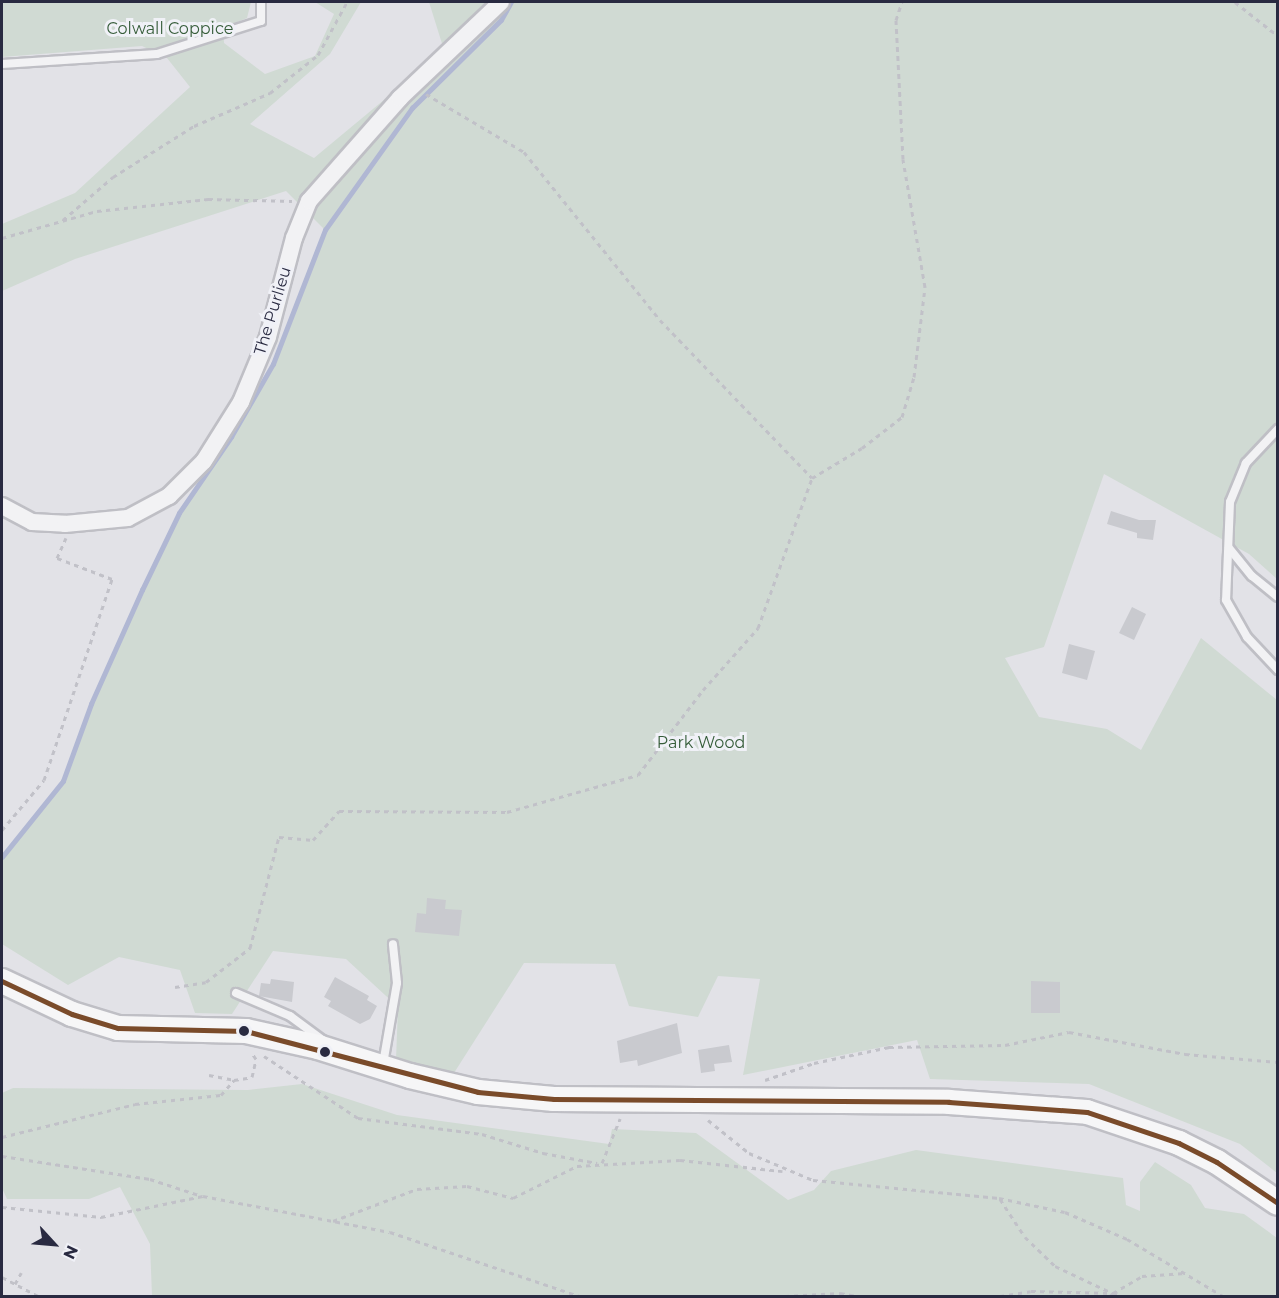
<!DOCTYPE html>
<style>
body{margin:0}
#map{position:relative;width:1279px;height:1298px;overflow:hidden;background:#e2e2e7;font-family:Montserrat,sans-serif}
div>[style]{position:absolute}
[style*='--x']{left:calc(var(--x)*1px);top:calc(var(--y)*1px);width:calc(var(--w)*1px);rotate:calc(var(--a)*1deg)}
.green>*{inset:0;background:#d0dad3}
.stream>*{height:4.5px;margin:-2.25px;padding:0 2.25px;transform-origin:2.25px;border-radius:2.25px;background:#b0b7d3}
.building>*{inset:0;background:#c9cacf}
.path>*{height:3px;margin-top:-1.5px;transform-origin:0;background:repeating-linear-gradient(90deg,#c1c1c8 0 4.5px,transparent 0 9px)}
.roads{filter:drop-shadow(2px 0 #bfbfc5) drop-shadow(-2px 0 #bfbfc5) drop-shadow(0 2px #bfbfc5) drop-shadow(0 -2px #bfbfc5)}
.lane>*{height:8px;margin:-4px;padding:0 4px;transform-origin:4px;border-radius:4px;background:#f2f2f4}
.street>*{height:16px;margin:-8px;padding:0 8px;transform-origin:8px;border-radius:8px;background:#f2f2f4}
.secondary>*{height:24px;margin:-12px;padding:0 12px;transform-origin:12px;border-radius:12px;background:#f6f6f7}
.bus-1>*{height:4.5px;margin:-2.25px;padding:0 2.25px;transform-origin:2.25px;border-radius:2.25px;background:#7a4b2a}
.dots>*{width:16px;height:16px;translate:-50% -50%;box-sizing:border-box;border:3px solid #f0f1f7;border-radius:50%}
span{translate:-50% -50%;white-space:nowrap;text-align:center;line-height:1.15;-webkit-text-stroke:6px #f0f1f7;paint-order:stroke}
.park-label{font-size:16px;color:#365d3a}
.street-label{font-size:16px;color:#292a41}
.frame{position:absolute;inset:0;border:3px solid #292a41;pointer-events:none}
.north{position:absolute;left:24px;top:1214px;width:60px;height:60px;-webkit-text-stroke:4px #f0f1f7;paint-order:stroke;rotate:116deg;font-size:16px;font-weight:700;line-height:24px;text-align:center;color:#292a41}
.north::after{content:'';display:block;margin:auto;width:21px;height:27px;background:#292a41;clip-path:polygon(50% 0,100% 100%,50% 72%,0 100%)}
</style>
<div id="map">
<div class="green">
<div style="clip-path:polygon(2px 2px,251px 2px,247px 18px,223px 28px,224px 43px,265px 74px,315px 56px,334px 14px,315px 2px,361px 2px,330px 54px,250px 124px,314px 158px,444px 50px,429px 2px,1277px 2px,1277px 579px,1249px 554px,1104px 474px,1044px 647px,1005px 658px,1039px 717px,1107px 729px,1141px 750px,1201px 638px,1277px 700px,1277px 1173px,1240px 1144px,1089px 1084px,930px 1079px,917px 1040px,743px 1075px,760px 979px,718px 976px,698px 1017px,629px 1006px,615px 964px,524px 963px,454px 1073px,396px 1060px,398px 1007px,346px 959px,273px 951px,232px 1014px,195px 1013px,180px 970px,119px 957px,68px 985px,2px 944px,2px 857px,63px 781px,91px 704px,142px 590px,179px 513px,231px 437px,273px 364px,325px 230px,286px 191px,75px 259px,2px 291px,2px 224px,75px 193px,190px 87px,167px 58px,142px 46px,2px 57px)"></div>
<div style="clip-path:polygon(302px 1084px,397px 1115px,609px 1144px,612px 1129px,696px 1133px,788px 1200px,814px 1190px,831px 1171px,916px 1150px,1123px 1178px,1126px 1205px,1140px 1211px,1140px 1182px,1155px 1162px,1191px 1185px,1205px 1208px,1244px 1214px,1277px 1238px,1277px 1296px,152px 1296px,150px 1244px,120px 1187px,89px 1199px,7px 1199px,2px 1188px,2px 1093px,13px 1088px,248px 1090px)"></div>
</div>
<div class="stream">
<div style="--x:2;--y:857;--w:97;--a:-51.2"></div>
<div style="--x:63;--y:781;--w:82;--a:-70"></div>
<div style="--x:91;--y:704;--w:125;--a:-65.9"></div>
<div style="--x:142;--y:590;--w:85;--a:-64.3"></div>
<div style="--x:179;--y:513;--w:92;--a:-55.6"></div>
<div style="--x:231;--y:437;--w:84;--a:-60.1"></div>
<div style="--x:273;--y:364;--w:144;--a:-68.8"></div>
<div style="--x:325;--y:230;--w:150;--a:-54.5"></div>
<div style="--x:412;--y:108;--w:125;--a:-44.7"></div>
<div style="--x:501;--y:20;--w:21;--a:-61"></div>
</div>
<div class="building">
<div style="clip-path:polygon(1111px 511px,1139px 520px,1156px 520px,1153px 540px,1137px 538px,1137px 533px,1107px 524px)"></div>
<div style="clip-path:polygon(1132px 607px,1146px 614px,1134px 640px,1119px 633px)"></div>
<div style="clip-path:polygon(1069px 644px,1095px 651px,1087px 680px,1062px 673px)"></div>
<div style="clip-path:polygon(427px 898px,446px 900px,445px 909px,462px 910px,459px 936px,415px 932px,417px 913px,426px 914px)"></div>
<div style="clip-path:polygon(335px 977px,369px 996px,367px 1000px,377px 1006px,370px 1019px,360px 1024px,328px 1006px,331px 1001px,324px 997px)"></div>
<div style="clip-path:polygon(271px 979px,294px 982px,292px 1002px,259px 996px,261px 983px,270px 984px)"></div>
<div style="clip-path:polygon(1031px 981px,1060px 982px,1060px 1013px,1031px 1013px)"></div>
<div style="clip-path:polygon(677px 1023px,682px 1053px,638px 1066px,637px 1060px,620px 1063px,617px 1041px)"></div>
<div style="clip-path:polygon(729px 1045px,732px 1062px,714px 1064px,715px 1071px,701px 1073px,698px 1050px)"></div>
</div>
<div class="path">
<div style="--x:1235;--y:2;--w:55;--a:38.3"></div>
<div style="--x:426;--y:94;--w:114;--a:30.6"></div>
<div style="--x:524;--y:152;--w:216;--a:51"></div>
<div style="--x:660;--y:320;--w:219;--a:46.1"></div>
<div style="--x:63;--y:220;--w:66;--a:-40.7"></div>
<div style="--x:113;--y:177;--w:96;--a:-32.2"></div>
<div style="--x:194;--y:126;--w:83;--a:-23.5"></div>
<div style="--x:270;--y:93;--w:61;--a:-38.4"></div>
<div style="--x:318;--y:55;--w:60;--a:-61.3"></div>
<div style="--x:2;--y:238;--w:99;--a:-15.9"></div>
<div style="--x:97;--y:211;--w:112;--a:-6.2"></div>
<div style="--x:208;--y:199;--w:84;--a:1.4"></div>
<div style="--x:2;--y:830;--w:65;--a:-50"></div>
<div style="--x:44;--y:780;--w:212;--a:-71.3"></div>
<div style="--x:112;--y:579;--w:59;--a:-159.1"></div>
<div style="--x:57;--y:558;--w:22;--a:-66"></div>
<div style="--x:175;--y:987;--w:31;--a:-9"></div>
<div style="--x:206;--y:982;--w:56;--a:-37.7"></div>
<div style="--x:250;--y:948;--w:115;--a:-75.4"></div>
<div style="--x:279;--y:837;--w:34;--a:5"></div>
<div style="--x:313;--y:840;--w:39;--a:-48"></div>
<div style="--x:339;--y:811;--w:168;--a:0.3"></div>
<div style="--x:507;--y:812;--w:136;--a:-15.8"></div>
<div style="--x:638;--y:775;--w:107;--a:-52.6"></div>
<div style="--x:703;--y:690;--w:83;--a:-48.4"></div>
<div style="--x:758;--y:628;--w:159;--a:-70.2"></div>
<div style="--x:812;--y:478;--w:58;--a:-31"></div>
<div style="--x:862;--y:448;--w:51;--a:-37.8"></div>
<div style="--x:902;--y:417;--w:42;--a:-73.3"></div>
<div style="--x:914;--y:377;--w:91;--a:-83"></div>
<div style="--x:925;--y:287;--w:130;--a:-99.8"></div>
<div style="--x:903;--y:159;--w:139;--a:-92.9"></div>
<div style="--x:896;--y:20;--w:19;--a:-72"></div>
<div style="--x:264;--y:1056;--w:113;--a:33.4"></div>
<div style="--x:358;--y:1118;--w:125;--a:7.4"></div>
<div style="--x:482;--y:1134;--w:64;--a:17.3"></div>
<div style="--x:543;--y:1153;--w:55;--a:10.5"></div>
<div style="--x:209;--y:1075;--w:25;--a:11"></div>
<div style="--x:234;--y:1080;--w:18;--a:-9"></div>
<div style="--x:252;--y:1077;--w:18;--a:-77"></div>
<div style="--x:256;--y:1059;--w:7;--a:-124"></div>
<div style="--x:765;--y:1080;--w:52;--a:-19.1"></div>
<div style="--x:814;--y:1063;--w:77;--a:-12"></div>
<div style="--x:889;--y:1047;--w:116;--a:-1"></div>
<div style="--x:1005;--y:1045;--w:65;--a:-11.5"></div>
<div style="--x:1069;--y:1032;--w:118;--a:10.7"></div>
<div style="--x:1185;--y:1054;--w:93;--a:4.9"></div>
<div style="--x:708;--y:1120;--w:53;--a:38.8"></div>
<div style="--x:749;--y:1153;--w:69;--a:22.9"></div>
<div style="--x:813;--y:1180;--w:187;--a:5.5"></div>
<div style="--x:999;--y:1198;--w:67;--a:12"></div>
<div style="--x:1065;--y:1212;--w:68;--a:23.5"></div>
<div style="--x:1127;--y:1239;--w:112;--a:30.7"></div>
<div style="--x:2;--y:1137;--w:137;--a:-13.9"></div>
<div style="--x:135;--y:1104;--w:86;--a:-6"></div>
<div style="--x:221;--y:1095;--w:20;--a:-49"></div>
<div style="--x:2;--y:1156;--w:150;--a:8.8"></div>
<div style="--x:150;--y:1179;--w:55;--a:18.1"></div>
<div style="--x:602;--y:1163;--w:48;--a:-67.8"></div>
<div style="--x:1000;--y:1199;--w:45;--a:56.7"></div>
<div style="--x:1025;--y:1237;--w:42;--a:44"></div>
<div style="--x:1055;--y:1266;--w:63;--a:25.3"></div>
<div style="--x:2;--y:1207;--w:100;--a:5.8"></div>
<div style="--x:101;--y:1217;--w:104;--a:-11.6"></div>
<div style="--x:203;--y:1196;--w:190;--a:10.9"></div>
<div style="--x:390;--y:1232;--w:200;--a:18.7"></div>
<div style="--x:333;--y:1221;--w:90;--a:-20.9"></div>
<div style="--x:417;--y:1189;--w:50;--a:-3.4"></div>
<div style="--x:467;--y:1186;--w:48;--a:14.6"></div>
<div style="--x:513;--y:1198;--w:72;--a:-26.6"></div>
<div style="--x:577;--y:1166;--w:103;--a:-3.3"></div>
<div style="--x:680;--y:1160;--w:103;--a:6.2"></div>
<div style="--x:2;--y:1277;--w:41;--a:27.8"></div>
<div style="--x:15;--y:1284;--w:13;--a:-61"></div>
<div style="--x:785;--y:1296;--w:55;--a:-3.1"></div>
<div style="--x:840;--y:1293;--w:17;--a:10"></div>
<div style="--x:1000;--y:1296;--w:31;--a:-9"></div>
<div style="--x:1031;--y:1291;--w:82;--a:1.4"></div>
<div style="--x:1113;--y:1293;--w:34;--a:-30"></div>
<div style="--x:1142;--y:1276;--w:43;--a:-4"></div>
<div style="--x:1110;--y:1296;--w:4;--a:-45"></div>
<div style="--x:1113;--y:1293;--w:9;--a:21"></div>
</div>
<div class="roads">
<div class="lane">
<div style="--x:2;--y:64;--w:155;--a:-3.7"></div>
<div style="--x:157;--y:54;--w:109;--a:-17.6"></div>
<div style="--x:261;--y:21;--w:19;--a:-90"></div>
<div style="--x:1278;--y:429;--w:47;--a:133.3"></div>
<div style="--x:1246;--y:463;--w:42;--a:112.3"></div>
<div style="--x:1230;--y:502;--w:98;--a:92.3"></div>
<div style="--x:1226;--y:600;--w:43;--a:60.4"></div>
<div style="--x:1247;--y:637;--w:45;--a:46.8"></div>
<div style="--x:1229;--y:548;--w:36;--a:51"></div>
<div style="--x:1252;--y:576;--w:33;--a:39"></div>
<div style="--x:236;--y:993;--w:59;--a:23.1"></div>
<div style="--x:290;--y:1016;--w:42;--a:36.3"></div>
<div style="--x:383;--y:1064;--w:82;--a:-80.2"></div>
<div style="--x:397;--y:983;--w:39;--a:-96"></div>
</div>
<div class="street">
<div style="--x:2;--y:506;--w:34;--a:28"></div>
<div style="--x:32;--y:522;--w:33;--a:3"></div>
<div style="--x:65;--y:524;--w:63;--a:-5.4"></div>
<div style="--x:128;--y:518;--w:47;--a:-28.2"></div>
<div style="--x:169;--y:496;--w:49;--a:-45"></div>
<div style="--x:204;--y:461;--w:70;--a:-57.9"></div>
<div style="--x:241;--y:402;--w:70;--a:-67.4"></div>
<div style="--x:268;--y:337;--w:102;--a:-75.3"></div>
<div style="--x:294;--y:238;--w:40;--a:-68"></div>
<div style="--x:309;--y:201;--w:137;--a:-48.5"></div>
<div style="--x:400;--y:98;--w:139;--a:-43.5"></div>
</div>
<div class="secondary">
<div style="--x:2;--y:981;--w:77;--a:25.2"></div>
<div style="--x:72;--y:1014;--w:48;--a:16.9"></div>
<div style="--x:118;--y:1028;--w:128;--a:1.3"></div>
<div style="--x:246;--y:1031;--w:74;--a:12.5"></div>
<div style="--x:318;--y:1047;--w:96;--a:17.5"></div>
<div style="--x:410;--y:1076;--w:70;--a:13.2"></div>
<div style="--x:478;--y:1092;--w:76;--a:5.3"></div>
<div style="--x:554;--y:1099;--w:395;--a:0.4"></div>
<div style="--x:949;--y:1102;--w:138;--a:4.1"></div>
<div style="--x:1087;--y:1112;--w:97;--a:18.6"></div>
<div style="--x:1179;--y:1143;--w:42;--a:26.6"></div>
<div style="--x:1217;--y:1162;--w:73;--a:33.9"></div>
</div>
</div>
<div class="bus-1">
<div style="--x:2;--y:981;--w:77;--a:25.2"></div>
<div style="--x:72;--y:1014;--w:48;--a:16.9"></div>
<div style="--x:118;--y:1028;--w:128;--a:1.3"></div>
<div style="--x:246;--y:1031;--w:240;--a:14.7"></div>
<div style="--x:478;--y:1092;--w:76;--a:5.3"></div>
<div style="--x:554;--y:1099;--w:395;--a:0.4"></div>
<div style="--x:949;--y:1102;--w:138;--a:4.1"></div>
<div style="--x:1087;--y:1112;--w:97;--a:18.6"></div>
<div style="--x:1179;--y:1143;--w:42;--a:26.6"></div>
<div style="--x:1217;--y:1162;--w:73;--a:33.9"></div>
</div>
<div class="dots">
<div style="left:244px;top:1031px;background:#292a41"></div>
<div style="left:325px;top:1052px;background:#292a41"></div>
</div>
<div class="park-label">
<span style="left:170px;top:29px">Colwall Coppice</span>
<span style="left:701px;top:743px">Park Wood</span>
</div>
<div class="street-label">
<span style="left:273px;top:311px;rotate:-73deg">The Purlieu</span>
</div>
<div class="frame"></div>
<div class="north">N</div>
</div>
